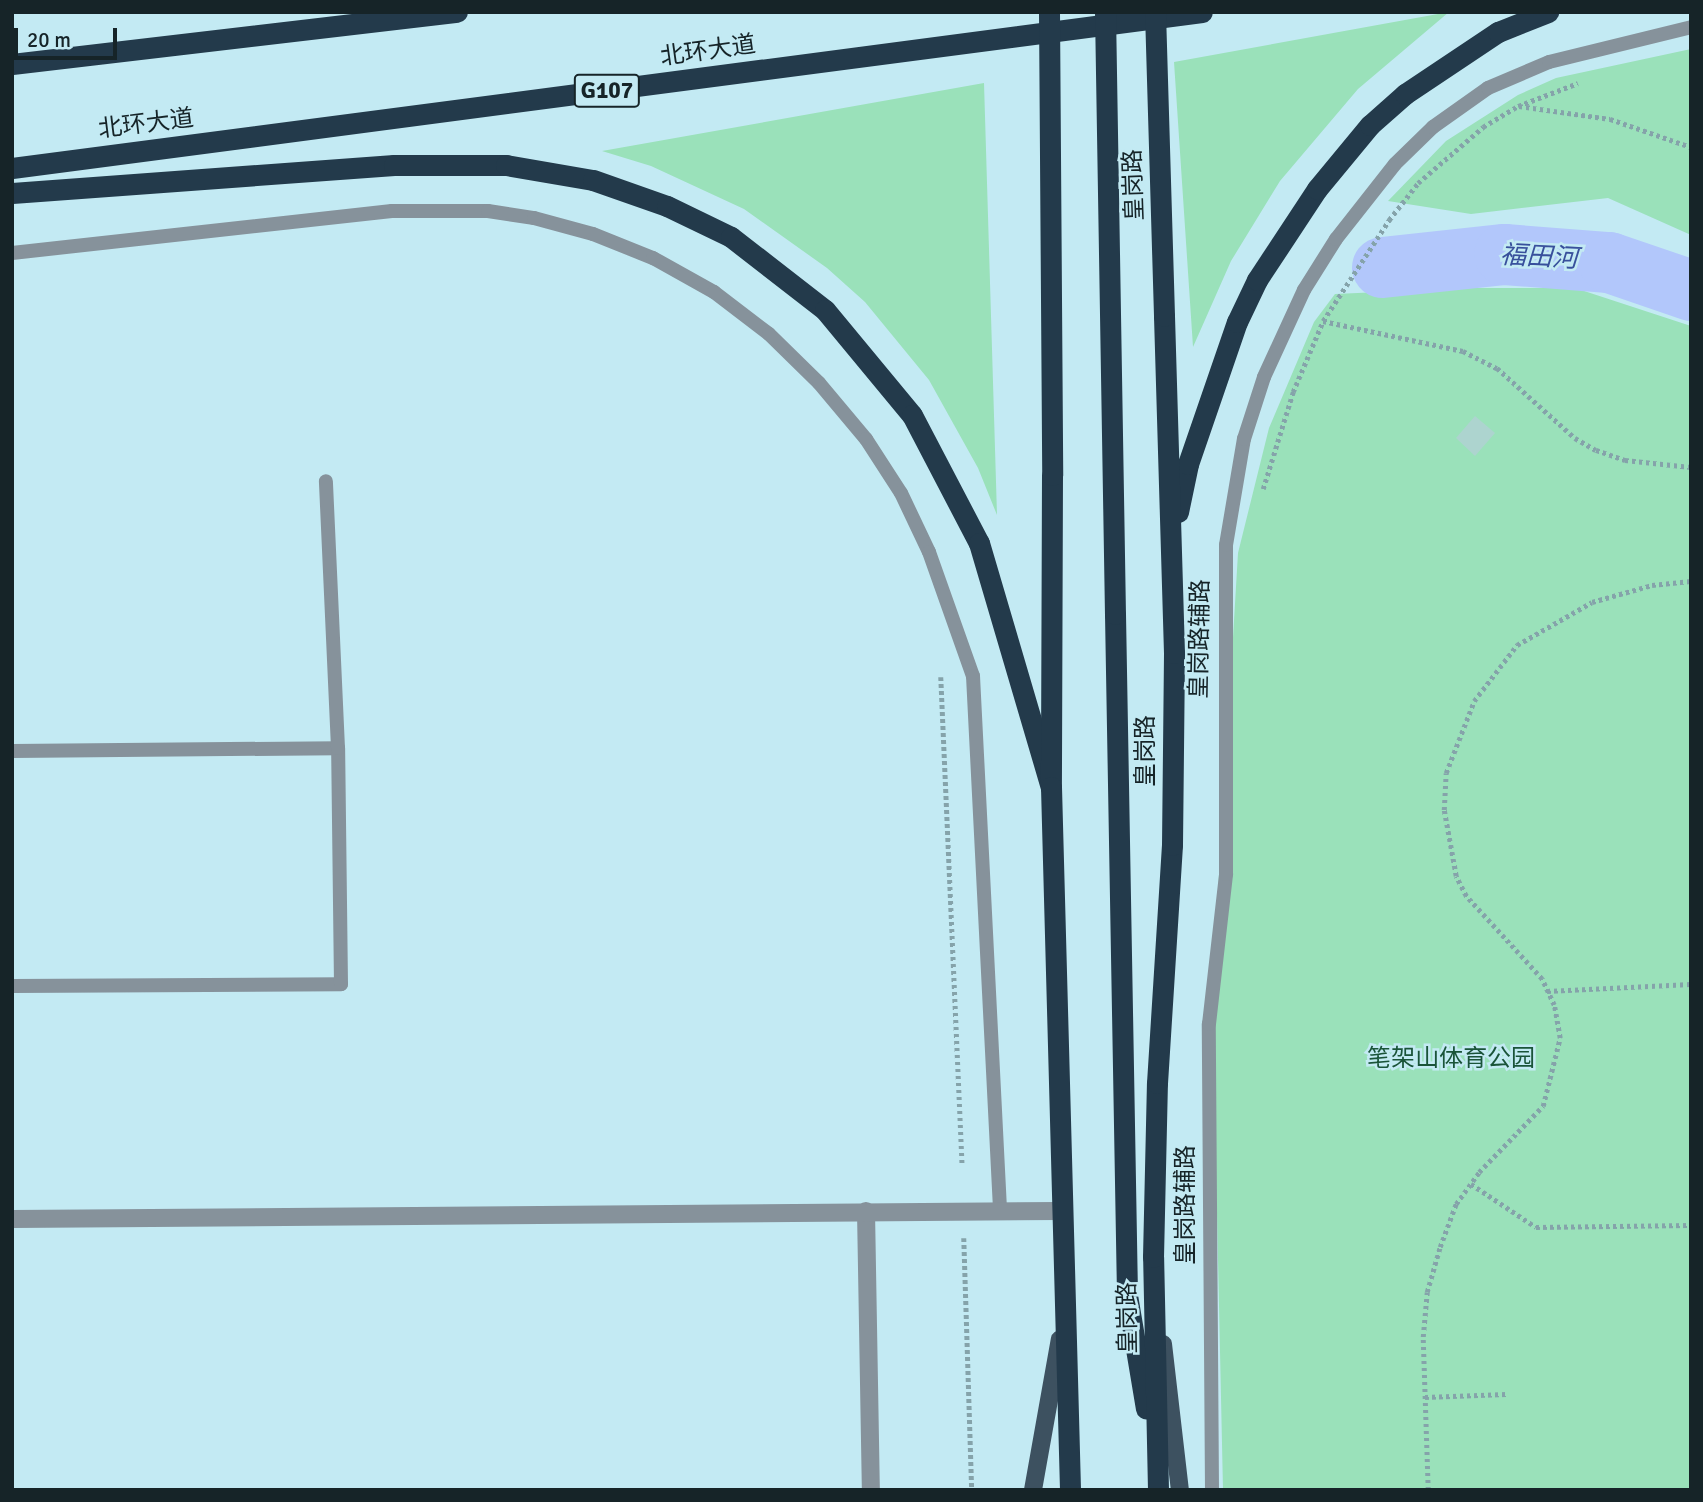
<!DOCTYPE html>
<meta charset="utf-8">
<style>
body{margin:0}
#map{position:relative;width:1703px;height:1502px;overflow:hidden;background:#c3eaf3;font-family:Signika,"Noto Sans SC",sans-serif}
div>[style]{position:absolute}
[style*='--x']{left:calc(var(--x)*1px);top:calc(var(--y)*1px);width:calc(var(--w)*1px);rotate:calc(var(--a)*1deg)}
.green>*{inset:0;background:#9ae1ba}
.river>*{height:61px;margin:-30.5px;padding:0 30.5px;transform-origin:30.5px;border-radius:30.5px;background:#b2c7fb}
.building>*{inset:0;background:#add4cf}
.path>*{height:4.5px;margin-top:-2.25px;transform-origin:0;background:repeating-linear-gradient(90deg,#85a3aa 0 3.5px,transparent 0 7px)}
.lane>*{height:14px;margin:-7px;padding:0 7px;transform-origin:7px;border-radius:7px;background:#86929b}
.street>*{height:18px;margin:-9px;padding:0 9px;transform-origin:9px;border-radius:9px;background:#86929b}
.primary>*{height:18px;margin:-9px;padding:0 9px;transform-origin:9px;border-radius:9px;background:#3d5160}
.highway>*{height:21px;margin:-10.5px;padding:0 10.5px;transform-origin:10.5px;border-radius:10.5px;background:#233a4b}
.highway-bridge>*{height:21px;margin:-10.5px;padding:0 10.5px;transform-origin:10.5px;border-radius:10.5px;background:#233a4b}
span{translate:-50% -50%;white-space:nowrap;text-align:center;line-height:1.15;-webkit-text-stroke:5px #c3eaf3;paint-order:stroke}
.shield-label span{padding:2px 5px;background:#c3eaf3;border:2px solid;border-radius:5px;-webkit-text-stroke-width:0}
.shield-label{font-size:23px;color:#162428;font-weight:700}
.street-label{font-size:24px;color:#162428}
.park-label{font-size:24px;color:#1a5439}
.water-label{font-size:26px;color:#38509c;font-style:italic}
.frame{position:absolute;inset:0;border:14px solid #162428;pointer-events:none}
.scale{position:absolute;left:14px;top:28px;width:103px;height:32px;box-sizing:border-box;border:4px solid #162428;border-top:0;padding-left:9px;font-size:21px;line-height:24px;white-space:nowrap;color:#162428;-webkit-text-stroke:5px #c3eaf3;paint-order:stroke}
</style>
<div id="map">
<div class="green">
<div style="clip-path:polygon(1449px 12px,1358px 89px,1280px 181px,1231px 261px,1193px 347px,1174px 62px)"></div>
<div style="clip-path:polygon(1691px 49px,1691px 235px,1608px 198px,1471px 214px,1388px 201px,1446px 141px,1518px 95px,1556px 78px)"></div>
<div style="clip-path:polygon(984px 83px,997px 515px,978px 468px,929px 380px,865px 302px,827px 268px,744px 209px,651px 166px,602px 151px)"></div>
<div style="clip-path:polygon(1471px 288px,1575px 288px,1691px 326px,1691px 1490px,1223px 1490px,1217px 1213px,1208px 1060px,1238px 553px,1269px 428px,1314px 322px,1335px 294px)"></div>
</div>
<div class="river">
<div style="--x:1382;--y:267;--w:123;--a:-6.1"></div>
<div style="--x:1504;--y:254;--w:105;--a:4.4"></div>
<div style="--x:1609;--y:262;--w:87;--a:18.9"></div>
</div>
<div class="building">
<div style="clip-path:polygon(1475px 416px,1495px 433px,1475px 456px,1456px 438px)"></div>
</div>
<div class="path">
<div style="--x:1519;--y:106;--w:92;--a:8.1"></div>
<div style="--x:1610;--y:119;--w:86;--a:19.1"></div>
<div style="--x:1323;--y:321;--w:143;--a:12.1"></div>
<div style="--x:1463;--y:351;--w:38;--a:27"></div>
<div style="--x:1497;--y:368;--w:105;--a:41.9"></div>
<div style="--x:1575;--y:438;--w:24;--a:30"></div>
<div style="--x:1596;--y:450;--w:31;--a:19"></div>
<div style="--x:1625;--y:460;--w:66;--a:6.1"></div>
<div style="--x:1263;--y:489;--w:102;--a:-72.8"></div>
<div style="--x:1293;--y:392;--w:77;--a:-67.1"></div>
<div style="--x:1323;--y:321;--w:121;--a:-56.8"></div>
<div style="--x:1389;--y:220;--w:47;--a:-51.9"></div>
<div style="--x:1418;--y:183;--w:86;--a:-40.7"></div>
<div style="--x:1483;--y:127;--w:41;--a:-31"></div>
<div style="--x:1518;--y:106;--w:64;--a:-21"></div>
<div style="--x:941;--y:677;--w:488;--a:87.5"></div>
<div style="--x:1547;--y:991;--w:144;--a:-2.8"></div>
<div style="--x:1471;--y:1184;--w:78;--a:33.5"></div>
<div style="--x:1536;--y:1227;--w:155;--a:-0.7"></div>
<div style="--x:964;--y:1238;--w:252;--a:88.2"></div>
<div style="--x:1425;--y:1397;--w:81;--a:-2.1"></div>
<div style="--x:1428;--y:1490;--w:153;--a:-91.9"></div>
<div style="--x:1423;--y:1337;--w:45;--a:-84.9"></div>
<div style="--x:1427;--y:1292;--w:47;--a:-73.9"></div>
<div style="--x:1440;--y:1247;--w:46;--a:-69.6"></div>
<div style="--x:1456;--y:1204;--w:39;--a:-54"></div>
<div style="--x:1479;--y:1172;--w:92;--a:-45.9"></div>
<div style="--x:1543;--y:1106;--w:70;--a:-76"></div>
<div style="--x:1560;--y:1038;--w:34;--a:-100"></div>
<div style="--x:1554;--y:1005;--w:29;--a:-115"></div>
<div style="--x:1542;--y:979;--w:113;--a:-132.5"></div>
<div style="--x:1466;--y:896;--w:22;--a:-117"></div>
<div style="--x:1456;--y:876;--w:67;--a:-100.3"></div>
<div style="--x:1444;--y:810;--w:37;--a:-87"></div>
<div style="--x:1446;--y:773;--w:77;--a:-68.7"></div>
<div style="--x:1474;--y:701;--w:71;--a:-52.5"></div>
<div style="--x:1517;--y:645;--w:86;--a:-29.8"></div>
<div style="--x:1592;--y:602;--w:62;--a:-15.8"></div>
<div style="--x:1652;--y:585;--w:39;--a:-6"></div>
</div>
<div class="lane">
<div style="--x:12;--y:253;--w:382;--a:-6.3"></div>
<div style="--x:392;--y:211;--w:96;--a:0"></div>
<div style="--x:488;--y:211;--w:47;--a:8.7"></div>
<div style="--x:534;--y:218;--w:61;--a:15.2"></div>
<div style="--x:593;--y:234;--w:65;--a:21.8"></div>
<div style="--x:653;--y:258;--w:70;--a:29.1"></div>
<div style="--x:714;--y:292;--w:69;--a:37.4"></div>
<div style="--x:769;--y:334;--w:70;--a:44.4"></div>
<div style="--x:819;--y:383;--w:73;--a:50"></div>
<div style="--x:866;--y:439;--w:64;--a:57.1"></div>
<div style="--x:901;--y:493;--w:65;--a:64.6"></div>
<div style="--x:929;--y:552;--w:132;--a:70.5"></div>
<div style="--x:973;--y:676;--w:534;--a:87.1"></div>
<div style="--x:12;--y:751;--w:326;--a:-0.5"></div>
<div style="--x:12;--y:986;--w:329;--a:-0.3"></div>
<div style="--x:341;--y:984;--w:236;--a:-90.7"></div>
<div style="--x:338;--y:748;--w:267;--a:-92.6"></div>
<div style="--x:1212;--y:1490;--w:466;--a:-90.4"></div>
<div style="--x:1209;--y:1024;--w:151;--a:-83.5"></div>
<div style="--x:1226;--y:874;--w:329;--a:-90"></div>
<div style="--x:1226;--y:545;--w:108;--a:-80.4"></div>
<div style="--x:1244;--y:439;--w:65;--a:-72.1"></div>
<div style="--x:1264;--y:377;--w:96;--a:-65.3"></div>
<div style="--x:1304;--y:290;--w:60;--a:-57.9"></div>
<div style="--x:1336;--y:239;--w:95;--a:-51.8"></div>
<div style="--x:1395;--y:164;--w:53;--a:-44.2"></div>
<div style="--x:1433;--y:127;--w:67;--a:-35.3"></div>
<div style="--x:1488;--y:88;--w:66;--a:-23.1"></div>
<div style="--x:1549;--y:62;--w:146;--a:-13.8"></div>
</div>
<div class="street">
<div style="--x:866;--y:1211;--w:279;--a:89"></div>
<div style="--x:12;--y:1219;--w:1047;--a:-0.44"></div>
</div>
<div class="primary">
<div style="--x:1163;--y:1344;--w:147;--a:83.4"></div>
<div style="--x:1033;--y:1490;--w:153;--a:-79.9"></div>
</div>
<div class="highway">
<div style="--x:12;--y:64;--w:448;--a:-6.7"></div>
<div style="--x:12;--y:168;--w:1200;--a:-7.47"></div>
<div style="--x:12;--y:193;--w:383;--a:-4.2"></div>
<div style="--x:394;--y:165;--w:112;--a:0"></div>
<div style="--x:506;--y:165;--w:88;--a:9.8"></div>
<div style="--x:593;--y:180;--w:78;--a:19.4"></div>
<div style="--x:667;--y:206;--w:71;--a:25.8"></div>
<div style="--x:731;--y:237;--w:119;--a:37.8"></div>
<div style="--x:825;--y:310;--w:136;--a:50.4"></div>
<div style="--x:912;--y:415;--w:144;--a:62.4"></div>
<div style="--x:979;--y:543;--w:254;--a:73.6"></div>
<div style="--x:1052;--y:475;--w:312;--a:90.2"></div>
<div style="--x:1051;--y:787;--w:703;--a:88.45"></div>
<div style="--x:1178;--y:512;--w:49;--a:-78.2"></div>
<div style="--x:1188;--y:464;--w:150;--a:-71"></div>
<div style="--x:1237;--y:322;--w:47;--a:-64.5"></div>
<div style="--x:1257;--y:280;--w:109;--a:-56.6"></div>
<div style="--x:1317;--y:189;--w:83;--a:-50.4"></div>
<div style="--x:1370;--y:125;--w:47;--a:-41.5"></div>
<div style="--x:1405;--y:94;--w:112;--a:-33.7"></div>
<div style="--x:1498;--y:32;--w:54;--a:-21.8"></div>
<div style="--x:1115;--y:614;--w:681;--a:88.99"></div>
<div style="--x:1127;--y:1295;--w:115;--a:80.5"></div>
<div style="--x:1158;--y:1490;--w:233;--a:-91.2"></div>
<div style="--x:1153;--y:1257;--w:174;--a:-88.7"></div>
<div style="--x:1157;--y:1083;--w:238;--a:-86.4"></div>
<div style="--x:1172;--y:845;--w:192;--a:-89.4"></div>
<div style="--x:1174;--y:653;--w:337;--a:-91.7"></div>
</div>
<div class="highway-bridge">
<div style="--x:1049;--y:12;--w:463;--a:89.6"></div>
<div style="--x:1105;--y:12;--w:602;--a:89.05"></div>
<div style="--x:1155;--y:12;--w:304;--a:88.3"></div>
</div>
<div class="shield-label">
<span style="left:607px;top:91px">G107</span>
</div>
<div class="street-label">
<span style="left:708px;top:51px;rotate:-8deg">北环大道</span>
<span style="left:146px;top:124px;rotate:-7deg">北环大道</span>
<span style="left:1134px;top:185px;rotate:-92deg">皇岗路</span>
<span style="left:1200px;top:639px;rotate:-89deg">皇岗路辅路</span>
<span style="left:1146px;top:751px;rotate:-90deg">皇岗路</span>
<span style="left:1186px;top:1205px;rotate:-90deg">皇岗路辅路</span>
<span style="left:1128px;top:1318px;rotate:-91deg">皇岗路</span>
</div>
<div class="park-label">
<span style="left:1451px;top:1059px">笔架山体育公园</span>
</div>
<div class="water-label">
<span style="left:1539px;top:258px;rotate:3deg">福田河</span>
</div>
<div class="frame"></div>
<div class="scale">20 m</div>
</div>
